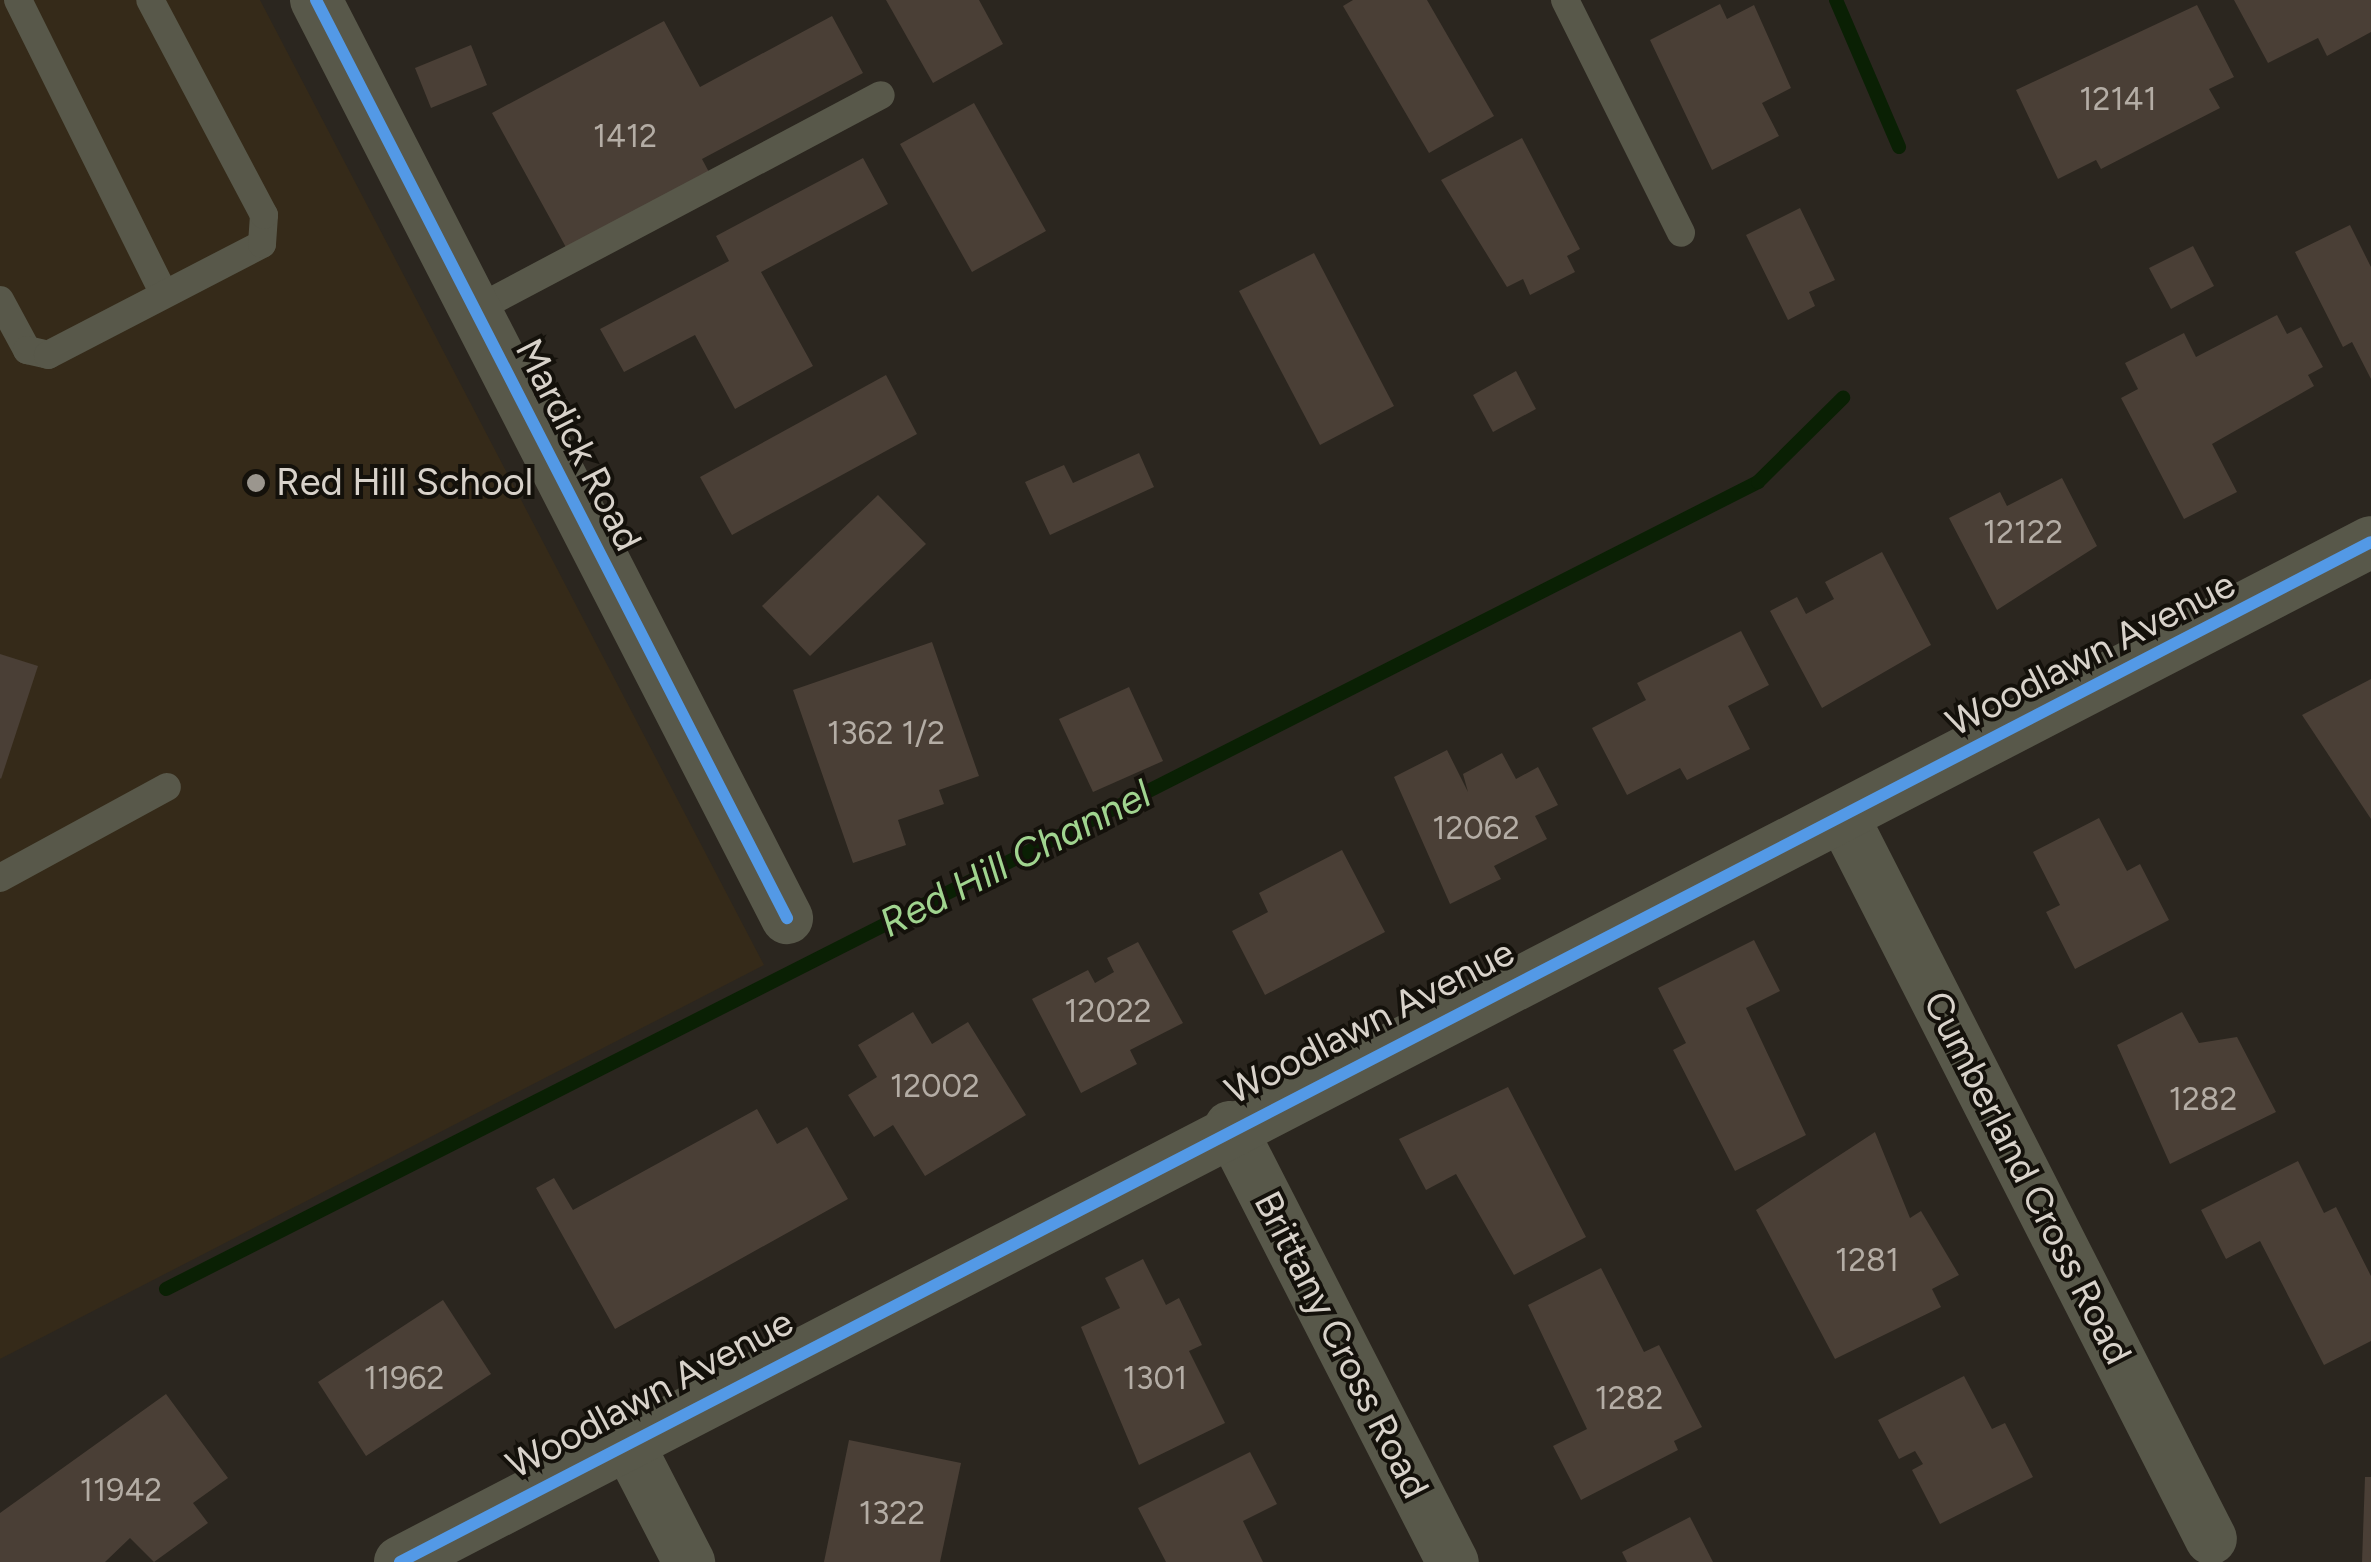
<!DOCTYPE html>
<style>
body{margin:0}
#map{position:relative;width:2371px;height:1562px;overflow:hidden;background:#2b261f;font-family:Figtree,sans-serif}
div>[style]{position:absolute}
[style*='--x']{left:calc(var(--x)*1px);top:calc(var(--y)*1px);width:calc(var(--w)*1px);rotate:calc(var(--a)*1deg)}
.built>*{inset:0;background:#352a19}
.stream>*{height:14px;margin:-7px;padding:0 7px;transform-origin:7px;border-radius:7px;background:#0a2004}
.building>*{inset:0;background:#4a3f36}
.service>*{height:28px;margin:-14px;padding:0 14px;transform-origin:14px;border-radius:14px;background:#58584a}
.minor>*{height:52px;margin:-26px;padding:0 26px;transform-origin:26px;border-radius:26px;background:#58584a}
.cycleway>*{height:12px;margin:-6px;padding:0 6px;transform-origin:6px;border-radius:6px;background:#5399e6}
.dots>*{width:28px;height:28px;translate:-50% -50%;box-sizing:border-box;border:5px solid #14110b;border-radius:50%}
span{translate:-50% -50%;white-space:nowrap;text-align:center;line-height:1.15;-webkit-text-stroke:8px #14110b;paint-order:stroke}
.number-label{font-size:32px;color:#b4ada5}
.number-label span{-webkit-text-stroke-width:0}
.street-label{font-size:38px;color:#d8d2ca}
.poi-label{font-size:38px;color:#d8d2ca}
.left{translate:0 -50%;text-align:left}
.water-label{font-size:40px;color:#a0d48f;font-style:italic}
</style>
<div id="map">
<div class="built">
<div style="clip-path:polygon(0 0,260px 0,764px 965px,0 1359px)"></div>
</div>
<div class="stream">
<div style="--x:1836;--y:0;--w:160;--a:66.8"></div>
<div style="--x:166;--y:1289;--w:1785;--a:-26.88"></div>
<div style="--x:1758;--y:482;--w:120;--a:-44.7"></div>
</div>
<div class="building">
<div style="clip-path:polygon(886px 0,979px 0,1003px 44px,933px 83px)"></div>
<div style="clip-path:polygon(1353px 0,1427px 0,1494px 116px,1429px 153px,1343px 6px)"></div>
<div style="clip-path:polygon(2234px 0,2371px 0,2371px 32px,2327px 56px,2318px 38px,2268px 63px)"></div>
<div style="clip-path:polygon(1720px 4px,1727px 19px,1754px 5px,1791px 88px,1762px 103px,1779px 136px,1712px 170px,1650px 40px)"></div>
<div style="clip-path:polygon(2197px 5px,2234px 77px,2209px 89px,2220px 108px,2101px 169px,2096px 160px,2058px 179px,2016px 90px)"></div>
<div style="clip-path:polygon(832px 16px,863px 73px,702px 159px,710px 174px,568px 251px,492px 113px,664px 21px,700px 87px)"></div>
<div style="clip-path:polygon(471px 45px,487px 85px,431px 108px,415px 68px)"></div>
<div style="clip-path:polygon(974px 103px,1046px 231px,972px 272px,900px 144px)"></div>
<div style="clip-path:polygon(1522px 138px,1580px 249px,1567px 256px,1575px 272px,1530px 295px,1523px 279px,1507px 287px,1441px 180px)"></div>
<div style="clip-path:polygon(863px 158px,888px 204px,761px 272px,813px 366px,735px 409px,695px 335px,624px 372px,600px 329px,729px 261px,716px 236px)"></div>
<div style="clip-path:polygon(1800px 208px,1835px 280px,1809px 292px,1815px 306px,1788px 320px,1746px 235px)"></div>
<div style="clip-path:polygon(2350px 225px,2371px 267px,2371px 379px,2352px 342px,2343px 347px,2295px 252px)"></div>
<div style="clip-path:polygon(2193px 246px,2214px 286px,2171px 309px,2149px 268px)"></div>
<div style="clip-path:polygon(1314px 253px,1394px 406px,1320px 445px,1239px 291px)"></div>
<div style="clip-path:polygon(2277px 315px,2287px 334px,2301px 327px,2323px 367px,2308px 375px,2314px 386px,2212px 444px,2237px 492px,2184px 519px,2121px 398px,2138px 389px,2125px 363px,2184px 333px,2196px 357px)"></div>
<div style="clip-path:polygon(1516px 371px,1536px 409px,1493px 432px,1473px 395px)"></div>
<div style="clip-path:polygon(886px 375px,917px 434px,732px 535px,700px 477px)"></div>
<div style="clip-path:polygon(1139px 453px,1154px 487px,1050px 535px,1025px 482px,1064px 465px,1073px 483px)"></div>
<div style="clip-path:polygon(2062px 478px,2097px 546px,1997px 610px,1949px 518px,2000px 492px,2007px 506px)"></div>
<div style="clip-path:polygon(878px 495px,926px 544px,810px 656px,762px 606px)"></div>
<div style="clip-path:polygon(1882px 552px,1931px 645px,1822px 708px,1770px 611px,1797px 597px,1806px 614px,1834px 599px,1825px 582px)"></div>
<div style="clip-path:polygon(1741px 631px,1769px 685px,1728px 706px,1750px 749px,1687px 780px,1680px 768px,1627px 795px,1592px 728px,1646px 700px,1637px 683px)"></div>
<div style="clip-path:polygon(932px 642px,979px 776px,939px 790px,944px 804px,898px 820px,906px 845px,853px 863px,793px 690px)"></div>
<div style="clip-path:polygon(0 654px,38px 666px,1px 779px,0 778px)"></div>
<div style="clip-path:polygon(2371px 679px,2371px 819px,2302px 715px)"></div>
<div style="clip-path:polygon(1129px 687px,1163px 761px,1093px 792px,1059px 719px)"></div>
<div style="clip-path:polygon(1447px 750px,1468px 792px,1463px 774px,1502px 753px,1516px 779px,1538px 767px,1558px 805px,1535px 816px,1547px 839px,1494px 866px,1501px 879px,1450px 904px,1394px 777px)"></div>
<div style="clip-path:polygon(2099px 818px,2127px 871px,2140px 864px,2169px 920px,2075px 969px,2046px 912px,2060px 905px,2033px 852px)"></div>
<div style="clip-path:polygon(1342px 850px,1385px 932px,1265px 995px,1232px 931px,1268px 912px,1259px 893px)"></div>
<div style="clip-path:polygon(1754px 940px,1780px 991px,1746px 1008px,1806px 1135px,1735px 1171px,1673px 1050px,1686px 1043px,1658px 988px)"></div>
<div style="clip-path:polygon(1138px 942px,1183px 1023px,1130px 1050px,1137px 1064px,1081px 1093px,1032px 999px,1088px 970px,1095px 983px,1114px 972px,1107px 958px)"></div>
<div style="clip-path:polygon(913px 1012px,932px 1044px,968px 1022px,1026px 1115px,925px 1176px,893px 1125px,874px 1137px,848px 1095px,877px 1077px,858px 1045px)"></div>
<div style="clip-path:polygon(2182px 1012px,2199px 1043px,2237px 1037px,2276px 1112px,2170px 1164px,2117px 1045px)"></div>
<div style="clip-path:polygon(1508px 1087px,1586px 1237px,1514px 1275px,1456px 1174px,1426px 1190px,1399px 1139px)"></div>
<div style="clip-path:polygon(757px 1109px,777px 1144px,807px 1127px,848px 1199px,615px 1329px,536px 1188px,554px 1178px,573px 1210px)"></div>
<div style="clip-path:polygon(1875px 1132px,1910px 1218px,1921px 1211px,1959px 1275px,1932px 1289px,1941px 1307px,1835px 1359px,1756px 1210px)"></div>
<div style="clip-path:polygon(2298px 1161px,2324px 1213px,2336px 1207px,2371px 1276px,2371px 1341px,2324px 1365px,2260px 1241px,2226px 1259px,2201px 1210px)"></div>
<div style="clip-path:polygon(1143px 1259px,1166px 1305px,1179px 1298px,1202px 1345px,1189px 1351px,1225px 1423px,1139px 1465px,1081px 1327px,1120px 1308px,1105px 1278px)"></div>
<div style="clip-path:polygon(1601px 1268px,1644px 1352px,1659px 1345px,1702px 1427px,1674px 1441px,1678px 1450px,1581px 1500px,1553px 1446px,1587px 1429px,1528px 1305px)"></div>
<div style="clip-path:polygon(443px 1300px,491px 1374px,366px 1456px,318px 1382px)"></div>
<div style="clip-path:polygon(1964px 1376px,1992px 1429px,2005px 1423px,2033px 1477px,1940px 1524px,1912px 1470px,1923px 1464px,1915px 1451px,1899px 1459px,1878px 1420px)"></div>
<div style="clip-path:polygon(166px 1394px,228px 1478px,193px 1503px,208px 1523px,154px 1562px,130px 1538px,105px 1562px,0 1562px,0 1513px)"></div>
<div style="clip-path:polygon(849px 1440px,961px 1463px,940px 1562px,824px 1562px)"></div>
<div style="clip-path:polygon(1250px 1452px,1277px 1504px,1243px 1521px,1263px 1562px,1166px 1562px,1138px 1508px)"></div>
<div style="clip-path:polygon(2365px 1477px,2371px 1477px,2371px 1562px,2362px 1562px)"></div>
<div style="clip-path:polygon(1690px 1517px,1713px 1562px,1627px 1562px,1622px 1552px)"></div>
</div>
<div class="service">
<div style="--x:18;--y:0;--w:328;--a:63.6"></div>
<div style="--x:1565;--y:0;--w:260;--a:63.5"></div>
<div style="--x:0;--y:300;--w:57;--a:61.6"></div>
<div style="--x:27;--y:350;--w:22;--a:13"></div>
<div style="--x:48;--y:355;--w:241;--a:-27.4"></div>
<div style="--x:262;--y:244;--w:29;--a:-86"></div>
<div style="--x:264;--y:215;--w:243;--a:-117.9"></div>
<div style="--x:475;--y:310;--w:459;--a:-27.9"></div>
<div style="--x:0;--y:878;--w:190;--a:-28.6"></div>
</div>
<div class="minor">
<div style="--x:316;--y:0;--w:1032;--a:62.84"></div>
<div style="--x:1843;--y:817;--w:810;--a:62.99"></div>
<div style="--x:1230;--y:1127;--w:489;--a:62.9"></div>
<div style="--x:625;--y:1438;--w:140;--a:62.7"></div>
<div style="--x:400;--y:1562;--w:2219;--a:-27.36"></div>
</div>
<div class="cycleway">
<div style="--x:316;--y:0;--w:1032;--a:62.84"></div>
<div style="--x:400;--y:1562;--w:2219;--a:-27.36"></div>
</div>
<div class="dots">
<div style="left:256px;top:483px;background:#9b968e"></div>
</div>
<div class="number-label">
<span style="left:2118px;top:99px">12141</span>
<span style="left:625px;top:136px">1412</span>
<span style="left:2023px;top:532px">12122</span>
<span style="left:886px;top:733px">1362 1/2</span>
<span style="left:1476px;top:828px">12062</span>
<span style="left:1108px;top:1011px">12022</span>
<span style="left:935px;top:1086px">12002</span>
<span style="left:2203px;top:1099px">1282</span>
<span style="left:1867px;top:1260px">1281</span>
<span style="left:404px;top:1378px">11962</span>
<span style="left:1155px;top:1378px">1301</span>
<span style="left:1629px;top:1398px">1282</span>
<span style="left:121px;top:1490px">11942</span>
<span style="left:892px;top:1513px">1322</span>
</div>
<div class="street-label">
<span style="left:578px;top:445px;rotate:63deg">Mardick Road</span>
<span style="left:2091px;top:654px;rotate:-27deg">Woodlawn Avenue</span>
<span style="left:1370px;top:1022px;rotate:-27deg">Woodlawn Avenue</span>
<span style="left:2027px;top:1178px;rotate:63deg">Cumberland Cross Road</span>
<span style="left:1341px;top:1345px;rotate:63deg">Brittany Cross Road</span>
<span style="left:650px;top:1394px;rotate:-28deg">Woodlawn Avenue</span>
</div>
<div class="poi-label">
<span class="left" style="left:276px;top:483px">Red Hill School</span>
</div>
<div class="water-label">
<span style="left:1015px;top:858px;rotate:-27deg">Red Hill Channel</span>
</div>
</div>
